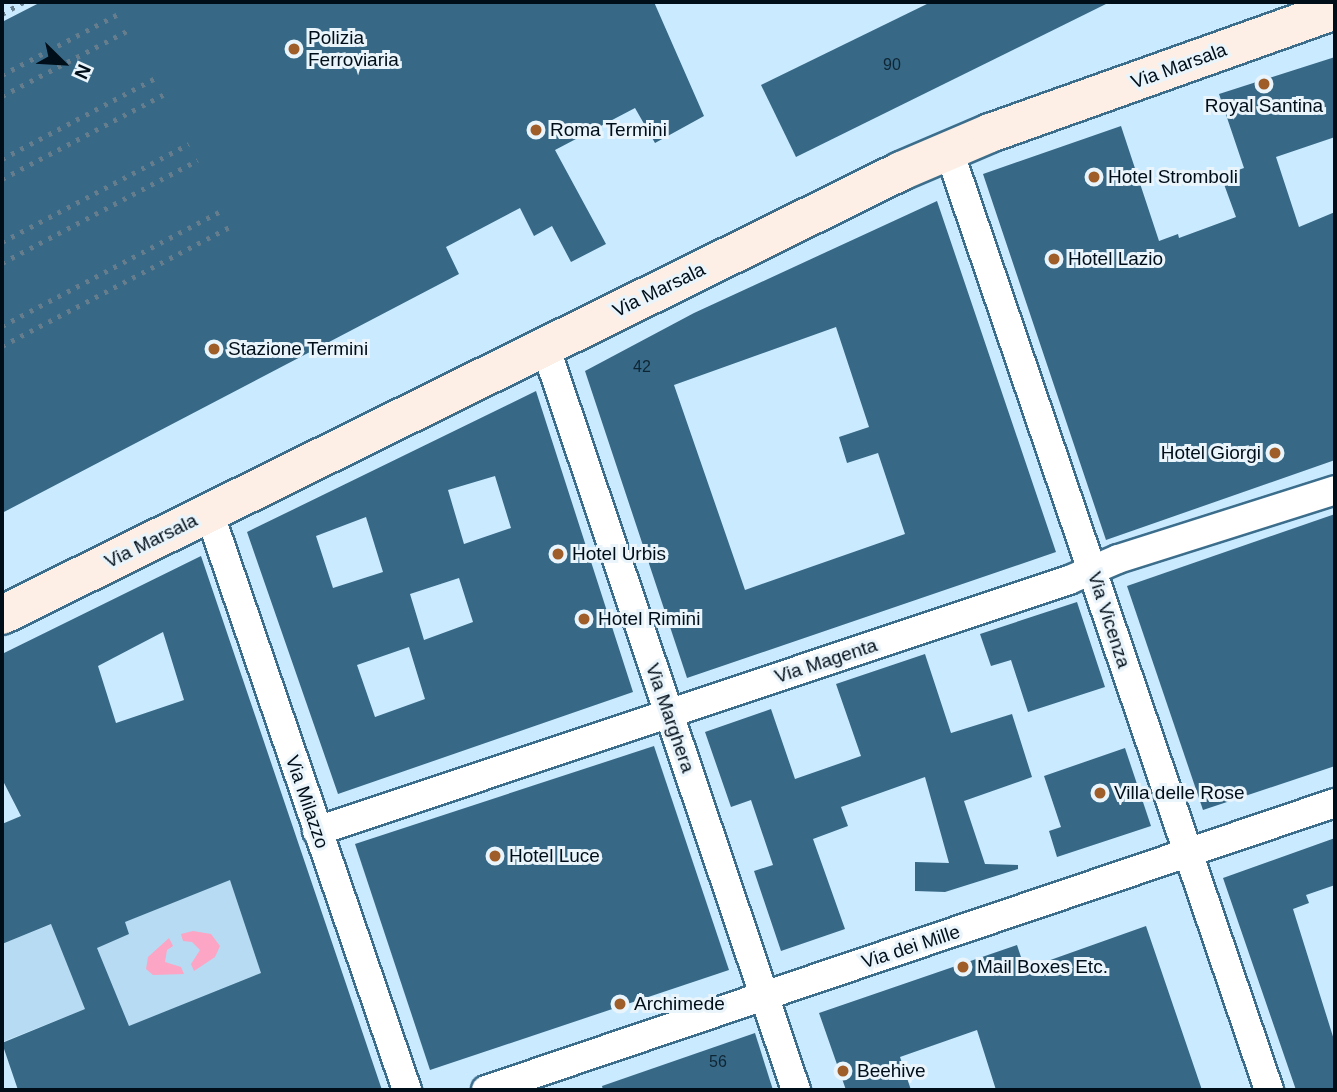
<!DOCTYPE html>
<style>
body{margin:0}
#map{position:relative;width:1337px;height:1092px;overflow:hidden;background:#caeaff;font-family:Helvetica,sans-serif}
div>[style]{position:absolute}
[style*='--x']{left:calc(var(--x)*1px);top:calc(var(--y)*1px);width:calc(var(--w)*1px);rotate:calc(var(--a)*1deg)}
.built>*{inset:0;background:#b7dbf2}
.green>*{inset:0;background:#fda5c4}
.building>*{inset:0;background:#376987}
.roads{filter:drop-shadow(2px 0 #3c6e8c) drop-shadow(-2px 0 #3c6e8c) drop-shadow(0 2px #3c6e8c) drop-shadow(0 -2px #3c6e8c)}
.street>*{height:28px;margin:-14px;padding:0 14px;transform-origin:14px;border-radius:14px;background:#fff}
.secondary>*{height:38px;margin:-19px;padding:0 19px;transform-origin:19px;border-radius:19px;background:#fdefe5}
.rail>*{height:5px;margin-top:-2.5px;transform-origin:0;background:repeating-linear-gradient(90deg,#667d8d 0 3.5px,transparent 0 10.5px)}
.dots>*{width:19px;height:19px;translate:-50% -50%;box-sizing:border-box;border:4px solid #e9f4fb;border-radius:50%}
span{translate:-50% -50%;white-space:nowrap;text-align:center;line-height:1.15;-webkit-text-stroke:6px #e9f4fb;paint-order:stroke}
.number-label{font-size:16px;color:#0e2534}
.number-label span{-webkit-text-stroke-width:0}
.poi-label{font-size:19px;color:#000e19}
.left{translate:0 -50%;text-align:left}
.right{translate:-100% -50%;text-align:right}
.street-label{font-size:19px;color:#000e19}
.frame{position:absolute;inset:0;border:4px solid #000e19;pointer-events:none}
.north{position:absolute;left:28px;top:28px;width:70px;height:70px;-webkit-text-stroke:5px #e9f4fb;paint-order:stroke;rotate:114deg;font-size:19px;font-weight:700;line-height:28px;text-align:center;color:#000e19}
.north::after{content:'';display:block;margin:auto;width:24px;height:32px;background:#000e19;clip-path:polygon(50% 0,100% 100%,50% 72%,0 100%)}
</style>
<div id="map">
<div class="built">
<div style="clip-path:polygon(216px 840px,347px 990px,122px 1090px,117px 1090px,85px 1009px,2px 1042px,2px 944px,115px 899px)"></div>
</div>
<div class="green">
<div style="clip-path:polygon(193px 931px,211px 934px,220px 946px,215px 957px,194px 971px,191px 964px,200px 950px,192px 942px,183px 941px,181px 934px)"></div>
<div style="clip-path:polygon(169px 938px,173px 946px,167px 950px,165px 962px,181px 967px,184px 974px,153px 975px,146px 969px,148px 957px)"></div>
</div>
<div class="building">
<div style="clip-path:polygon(41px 2px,654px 2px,704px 116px,655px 143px,635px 108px,555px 150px,606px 244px,571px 262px,552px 226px,534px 236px,520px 208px,446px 247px,459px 274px,2px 513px,2px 22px)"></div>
<div style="clip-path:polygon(931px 2px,1110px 2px,796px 157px,761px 85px)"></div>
<div style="clip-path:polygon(1335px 57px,1335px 137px,1276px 157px,1299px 227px,1335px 212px,1335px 460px,1106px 540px,983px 174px,1121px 126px,1159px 241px,1178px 234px,1179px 238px,1236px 217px,1221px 176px,1244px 168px,1219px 94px)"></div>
<div style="clip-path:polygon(evenodd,937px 201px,1056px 552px,687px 678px,585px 371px,694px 313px,937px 201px,836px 327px,869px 427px,839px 437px,847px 463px,878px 453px,905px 534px,745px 590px,674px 385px,836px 327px)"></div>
<div style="clip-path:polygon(evenodd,536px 391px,633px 692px,338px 794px,247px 532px,536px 391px,495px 476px,511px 528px,464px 544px,448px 490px,495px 476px,536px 391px,366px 517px,383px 572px,333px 588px,316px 536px,366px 517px,536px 391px,459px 578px,473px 622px,424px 640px,410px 594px,459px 578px,536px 391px,409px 647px,425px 699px,375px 717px,357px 665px,409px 647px)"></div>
<div style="clip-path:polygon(1335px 514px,1335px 766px,1203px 810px,1127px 586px)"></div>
<div style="clip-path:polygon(evenodd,201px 556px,382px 1090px,18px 1090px,2px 1043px,85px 1009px,51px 924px,2px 944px,2px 824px,21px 816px,2px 779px,2px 654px,201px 556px,163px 632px,184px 700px,116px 723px,98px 666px,163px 632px,201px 556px,230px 880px,261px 973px,129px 1026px,97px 948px,129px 934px,125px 922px,230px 880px)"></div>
<div style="clip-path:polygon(1077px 602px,1105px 687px,1028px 712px,1011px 660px,991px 666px,980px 634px)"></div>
<div style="clip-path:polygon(925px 654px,951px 733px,1012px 714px,1032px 777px,964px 801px,985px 864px,1018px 865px,1018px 869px,945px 892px,915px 891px,915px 862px,949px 863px,925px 777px,841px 807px,848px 826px,813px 839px,845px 929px,781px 951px,754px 871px,773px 865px,751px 800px,731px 807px,705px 732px,771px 709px,795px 779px,861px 756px,836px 684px)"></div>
<div style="clip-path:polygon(654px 746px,729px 970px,430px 1070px,355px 844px)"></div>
<div style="clip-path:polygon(1125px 748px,1151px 826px,1057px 857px,1049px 831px,1061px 827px,1044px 776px)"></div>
<div style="clip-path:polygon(1335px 838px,1335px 885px,1306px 895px,1309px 903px,1293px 909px,1335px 1043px,1335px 1090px,1296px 1090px,1223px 878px)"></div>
<div style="clip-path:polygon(1146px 926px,1202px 1090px,996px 1090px,977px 1030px,900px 1057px,911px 1090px,846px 1090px,819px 1013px,1017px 945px,1025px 969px)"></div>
<div style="clip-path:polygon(755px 1033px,773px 1090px,603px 1090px,602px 1086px)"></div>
</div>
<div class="roads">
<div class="street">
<div style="--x:949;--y:151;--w:992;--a:71.18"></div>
<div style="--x:545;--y:346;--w:785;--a:71.36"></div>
<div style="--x:209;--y:512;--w:611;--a:71.09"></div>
<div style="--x:317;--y:831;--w:793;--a:-18.46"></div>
<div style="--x:1069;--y:580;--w:53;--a:-23.2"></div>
<div style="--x:1118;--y:559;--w:228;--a:-17.6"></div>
<div style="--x:486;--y:1090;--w:896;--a:-18.68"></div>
</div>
<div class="secondary">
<div style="--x:2;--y:615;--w:1003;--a:-26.28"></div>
<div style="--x:901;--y:171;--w:97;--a:-23.1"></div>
<div style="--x:990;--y:133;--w:366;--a:-19.6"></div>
</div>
</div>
<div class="rail">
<div style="--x:2;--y:14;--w:25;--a:-29"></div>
<div style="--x:2;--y:75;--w:133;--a:-27.7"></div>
<div style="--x:2;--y:96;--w:143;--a:-27.5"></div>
<div style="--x:2;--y:159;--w:172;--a:-27.8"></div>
<div style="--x:2;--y:179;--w:182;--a:-27.6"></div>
<div style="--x:2;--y:242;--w:211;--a:-27.7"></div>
<div style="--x:2;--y:263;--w:221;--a:-27.7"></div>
<div style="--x:2;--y:326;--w:250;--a:-27.7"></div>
<div style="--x:2;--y:346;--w:259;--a:-27.6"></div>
</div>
<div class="dots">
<div style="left:294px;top:49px;background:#9f5e29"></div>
<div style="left:1264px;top:84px;background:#9f5e29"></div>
<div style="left:536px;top:130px;background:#9f5e29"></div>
<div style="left:1094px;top:177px;background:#9f5e29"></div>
<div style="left:1054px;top:259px;background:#9f5e29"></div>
<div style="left:214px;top:349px;background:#9f5e29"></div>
<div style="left:1275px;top:453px;background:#9f5e29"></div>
<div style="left:558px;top:554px;background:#9f5e29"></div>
<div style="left:584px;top:619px;background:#9f5e29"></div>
<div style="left:1100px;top:793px;background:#9f5e29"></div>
<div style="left:495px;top:856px;background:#9f5e29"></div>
<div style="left:963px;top:967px;background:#9f5e29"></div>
<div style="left:620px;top:1004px;background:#9f5e29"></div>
<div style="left:843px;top:1071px;background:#9f5e29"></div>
</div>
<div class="number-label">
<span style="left:892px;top:65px">90</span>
<span style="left:642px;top:367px">42</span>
<span style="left:718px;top:1062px">56</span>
</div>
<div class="poi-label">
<span class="left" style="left:308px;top:49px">Polizia<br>Ferroviaria</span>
<span style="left:1264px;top:106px">Royal Santina</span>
<span class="left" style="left:550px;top:130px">Roma Termini</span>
<span class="left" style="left:1108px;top:177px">Hotel Stromboli</span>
<span class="left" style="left:1068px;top:259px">Hotel Lazio</span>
<span class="left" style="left:228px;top:349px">Stazione Termini</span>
<span class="right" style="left:1261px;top:453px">Hotel Giorgi</span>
<span class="left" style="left:572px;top:554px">Hotel Urbis</span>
<span class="left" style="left:598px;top:619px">Hotel Rimini</span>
<span class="left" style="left:1114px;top:793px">Villa delle Rose</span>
<span class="left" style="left:509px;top:856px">Hotel Luce</span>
<span class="left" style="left:977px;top:967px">Mail Boxes Etc.</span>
<span class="left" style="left:634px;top:1004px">Archimede</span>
<span class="left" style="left:857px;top:1071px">Beehive</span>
</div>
<div class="street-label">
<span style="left:1179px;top:66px;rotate:-20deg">Via Marsala</span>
<span style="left:659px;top:290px;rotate:-26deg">Via Marsala</span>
<span style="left:151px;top:541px;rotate:-26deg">Via Marsala</span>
<span style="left:1109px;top:620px;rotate:72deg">Via Vicenza</span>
<span style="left:826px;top:661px;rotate:-18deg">Via Magenta</span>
<span style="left:670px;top:718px;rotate:71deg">Via Marghera</span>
<span style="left:307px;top:802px;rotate:71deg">Via Milazzo</span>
<span style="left:911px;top:947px;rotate:-18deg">Via dei Mille</span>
</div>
<div class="frame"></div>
<div class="north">N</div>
</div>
